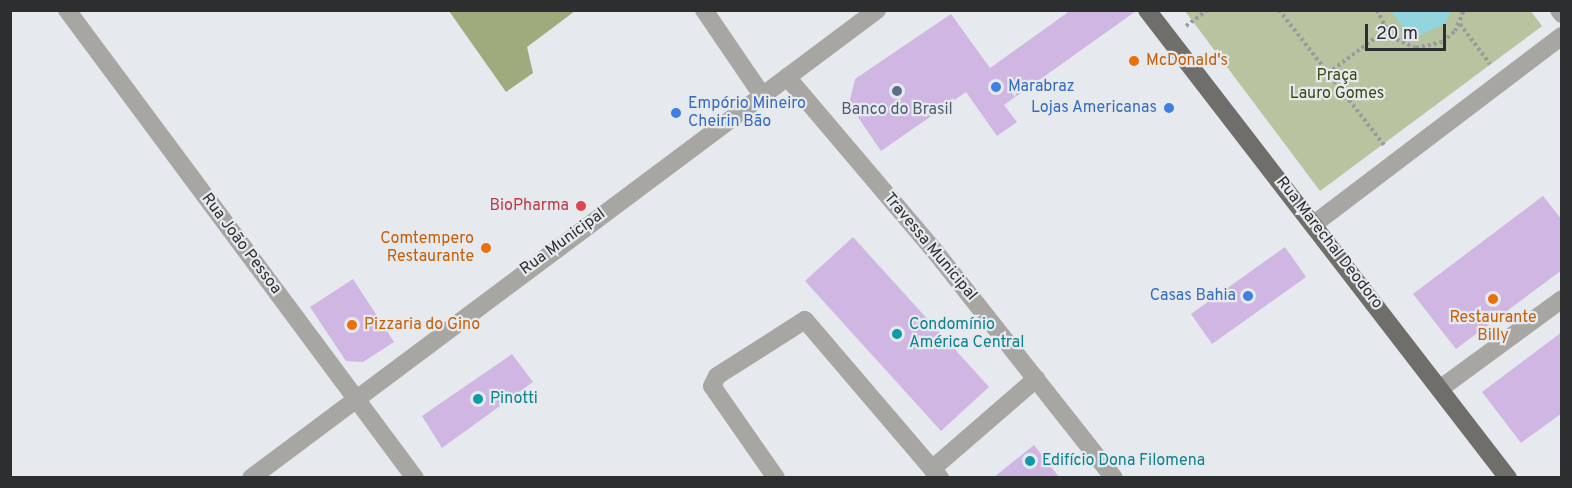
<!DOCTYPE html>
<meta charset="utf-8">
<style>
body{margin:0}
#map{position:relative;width:1572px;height:488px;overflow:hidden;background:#e6e9ee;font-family:Overpass,sans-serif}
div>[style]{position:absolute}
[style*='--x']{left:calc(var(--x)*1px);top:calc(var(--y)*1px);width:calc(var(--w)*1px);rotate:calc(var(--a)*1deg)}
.green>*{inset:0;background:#b8c39f}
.forest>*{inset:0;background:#9eac7d}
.water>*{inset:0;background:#93d5df}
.building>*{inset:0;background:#d0b7e3}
.path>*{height:4px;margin-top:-2px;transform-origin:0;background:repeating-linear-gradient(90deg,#989a9e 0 3px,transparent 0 6px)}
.minor>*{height:18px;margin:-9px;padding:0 9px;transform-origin:9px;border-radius:9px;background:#a7a6a3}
.major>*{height:18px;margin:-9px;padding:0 9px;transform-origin:9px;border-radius:9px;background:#706e6a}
.dots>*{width:16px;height:16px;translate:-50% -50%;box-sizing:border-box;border:3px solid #e6e9ee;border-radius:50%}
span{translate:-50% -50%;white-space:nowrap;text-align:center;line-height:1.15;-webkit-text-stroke:4.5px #e6e9ee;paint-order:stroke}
.food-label{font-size:16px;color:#c56008}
.left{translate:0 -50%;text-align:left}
.right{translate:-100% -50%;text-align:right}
.park-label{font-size:16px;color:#3c4912}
.shop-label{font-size:16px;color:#366cbe}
.service-label{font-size:16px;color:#4e5e75}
.health-label{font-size:16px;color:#be3a42}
.street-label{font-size:16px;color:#2d2e30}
.culture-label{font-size:16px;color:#0d838f}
.frame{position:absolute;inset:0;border:12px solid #2d2e30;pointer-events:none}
.scale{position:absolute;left:1365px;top:24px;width:81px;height:27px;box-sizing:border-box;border:3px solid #2d2e30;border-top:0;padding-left:8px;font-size:18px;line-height:21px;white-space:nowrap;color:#2d2e30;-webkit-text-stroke:4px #e6e9ee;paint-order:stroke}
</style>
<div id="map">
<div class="green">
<div style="clip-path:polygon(1530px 10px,1542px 26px,1320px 191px,1185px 11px)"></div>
</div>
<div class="forest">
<div style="clip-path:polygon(449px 11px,575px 11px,527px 47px,533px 73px,506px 92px)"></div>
</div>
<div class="water">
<div style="clip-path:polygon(1391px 11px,1451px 11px,1445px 24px,1420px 35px,1406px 31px)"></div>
</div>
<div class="building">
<div style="clip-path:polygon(1071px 10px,1136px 11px,1004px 105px,1017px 122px,997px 136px,966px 92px,881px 151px,849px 104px,855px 79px,951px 14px,990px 68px)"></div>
<div style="clip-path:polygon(1543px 196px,1562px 220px,1562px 270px,1456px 349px,1413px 294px)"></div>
<div style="clip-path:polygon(853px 237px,989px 387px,941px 431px,805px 281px)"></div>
<div style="clip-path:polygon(1285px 247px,1306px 277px,1212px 344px,1191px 314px)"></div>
<div style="clip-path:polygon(353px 279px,394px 342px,363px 362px,346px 361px,310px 307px)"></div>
<div style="clip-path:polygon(1562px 332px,1562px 413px,1521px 443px,1482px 392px)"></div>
<div style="clip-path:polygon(512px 354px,533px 382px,442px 448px,422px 416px)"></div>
<div style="clip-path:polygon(1034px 445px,1059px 477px,994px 477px)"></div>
</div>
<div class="path">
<div style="--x:1279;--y:10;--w:171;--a:52.1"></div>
<div style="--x:1377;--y:10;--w:30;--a:63"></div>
<div style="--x:1391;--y:37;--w:27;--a:24"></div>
<div style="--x:1416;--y:48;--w:28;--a:-13"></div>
<div style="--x:1443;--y:42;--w:16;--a:-43"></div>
<div style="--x:1455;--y:31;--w:23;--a:-67"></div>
<div style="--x:1460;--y:24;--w:50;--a:53.1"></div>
<div style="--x:1186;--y:26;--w:26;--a:-37"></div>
<div style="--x:1328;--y:73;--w:72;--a:-36.6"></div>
</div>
<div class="minor">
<div style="--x:67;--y:10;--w:583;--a:53.37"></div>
<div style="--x:704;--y:10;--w:103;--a:55.7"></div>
<div style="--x:1559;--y:10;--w:5;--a:53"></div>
<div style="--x:787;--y:77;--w:232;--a:49.7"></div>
<div style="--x:937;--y:254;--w:285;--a:51.7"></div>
<div style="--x:1314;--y:224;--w:311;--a:-37.2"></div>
<div style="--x:1441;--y:388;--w:150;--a:-36.3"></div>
<div style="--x:932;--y:469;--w:138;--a:-40.9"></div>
<div style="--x:251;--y:478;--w:782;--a:-36.78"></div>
<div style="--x:776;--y:478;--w:112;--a:-124.8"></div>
<div style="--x:712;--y:386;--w:11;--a:-63"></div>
<div style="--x:717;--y:376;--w:104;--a:-32.5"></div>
<div style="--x:805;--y:320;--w:208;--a:49.5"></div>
</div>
<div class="major">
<div style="--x:1147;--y:10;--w:591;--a:52.35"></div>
</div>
<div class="dots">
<div style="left:1134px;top:61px;background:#e8710a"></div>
<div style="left:996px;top:87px;background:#3f7fe0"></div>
<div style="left:897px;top:91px;background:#5c6f8a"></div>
<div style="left:1169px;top:108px;background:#3f7fe0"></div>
<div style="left:676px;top:113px;background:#3f7fe0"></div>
<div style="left:581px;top:206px;background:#e0444e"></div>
<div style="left:486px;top:248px;background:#e8710a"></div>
<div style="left:1248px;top:296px;background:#3f7fe0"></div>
<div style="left:1493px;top:299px;background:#e8710a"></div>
<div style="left:352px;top:325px;background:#e8710a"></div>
<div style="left:897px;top:334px;background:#0f9aa8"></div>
<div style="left:478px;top:399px;background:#0f9aa8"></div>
<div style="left:1030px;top:461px;background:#0f9aa8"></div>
</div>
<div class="food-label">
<span class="left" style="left:1146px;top:61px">McDonald's</span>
<span class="right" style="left:474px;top:248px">Comtempero<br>Restaurante</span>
<span style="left:1493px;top:327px">Restaurante<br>Billy</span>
<span class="left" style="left:364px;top:325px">Pizzaria do Gino</span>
</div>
<div class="park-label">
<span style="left:1337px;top:85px">Praça<br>Lauro Gomes</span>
</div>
<div class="shop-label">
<span class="left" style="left:1008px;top:87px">Marabraz</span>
<span class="left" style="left:688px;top:113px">Empório Mineiro<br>Cheirin Bão</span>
<span class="right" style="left:1157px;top:108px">Lojas Americanas</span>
<span class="right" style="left:1236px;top:296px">Casas Bahia</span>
</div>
<div class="service-label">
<span style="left:897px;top:110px">Banco do Brasil</span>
</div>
<div class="health-label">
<span class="right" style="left:569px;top:206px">BioPharma</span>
</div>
<div class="street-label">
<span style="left:563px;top:242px;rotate:-36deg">Rua Municipal</span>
<span style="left:1329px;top:243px;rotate:52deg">Rua Marechal Deodoro</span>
<span style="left:241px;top:244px;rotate:53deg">Rua João Pessoa</span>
<span style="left:930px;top:247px;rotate:50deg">Travessa Municipal</span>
</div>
<div class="culture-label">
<span class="left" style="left:909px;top:334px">Condomínio<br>América Central</span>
<span class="left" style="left:490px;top:399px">Pinotti</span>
<span class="left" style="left:1042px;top:461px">Edifício Dona Filomena</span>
</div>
<div class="frame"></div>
<div class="scale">20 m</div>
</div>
